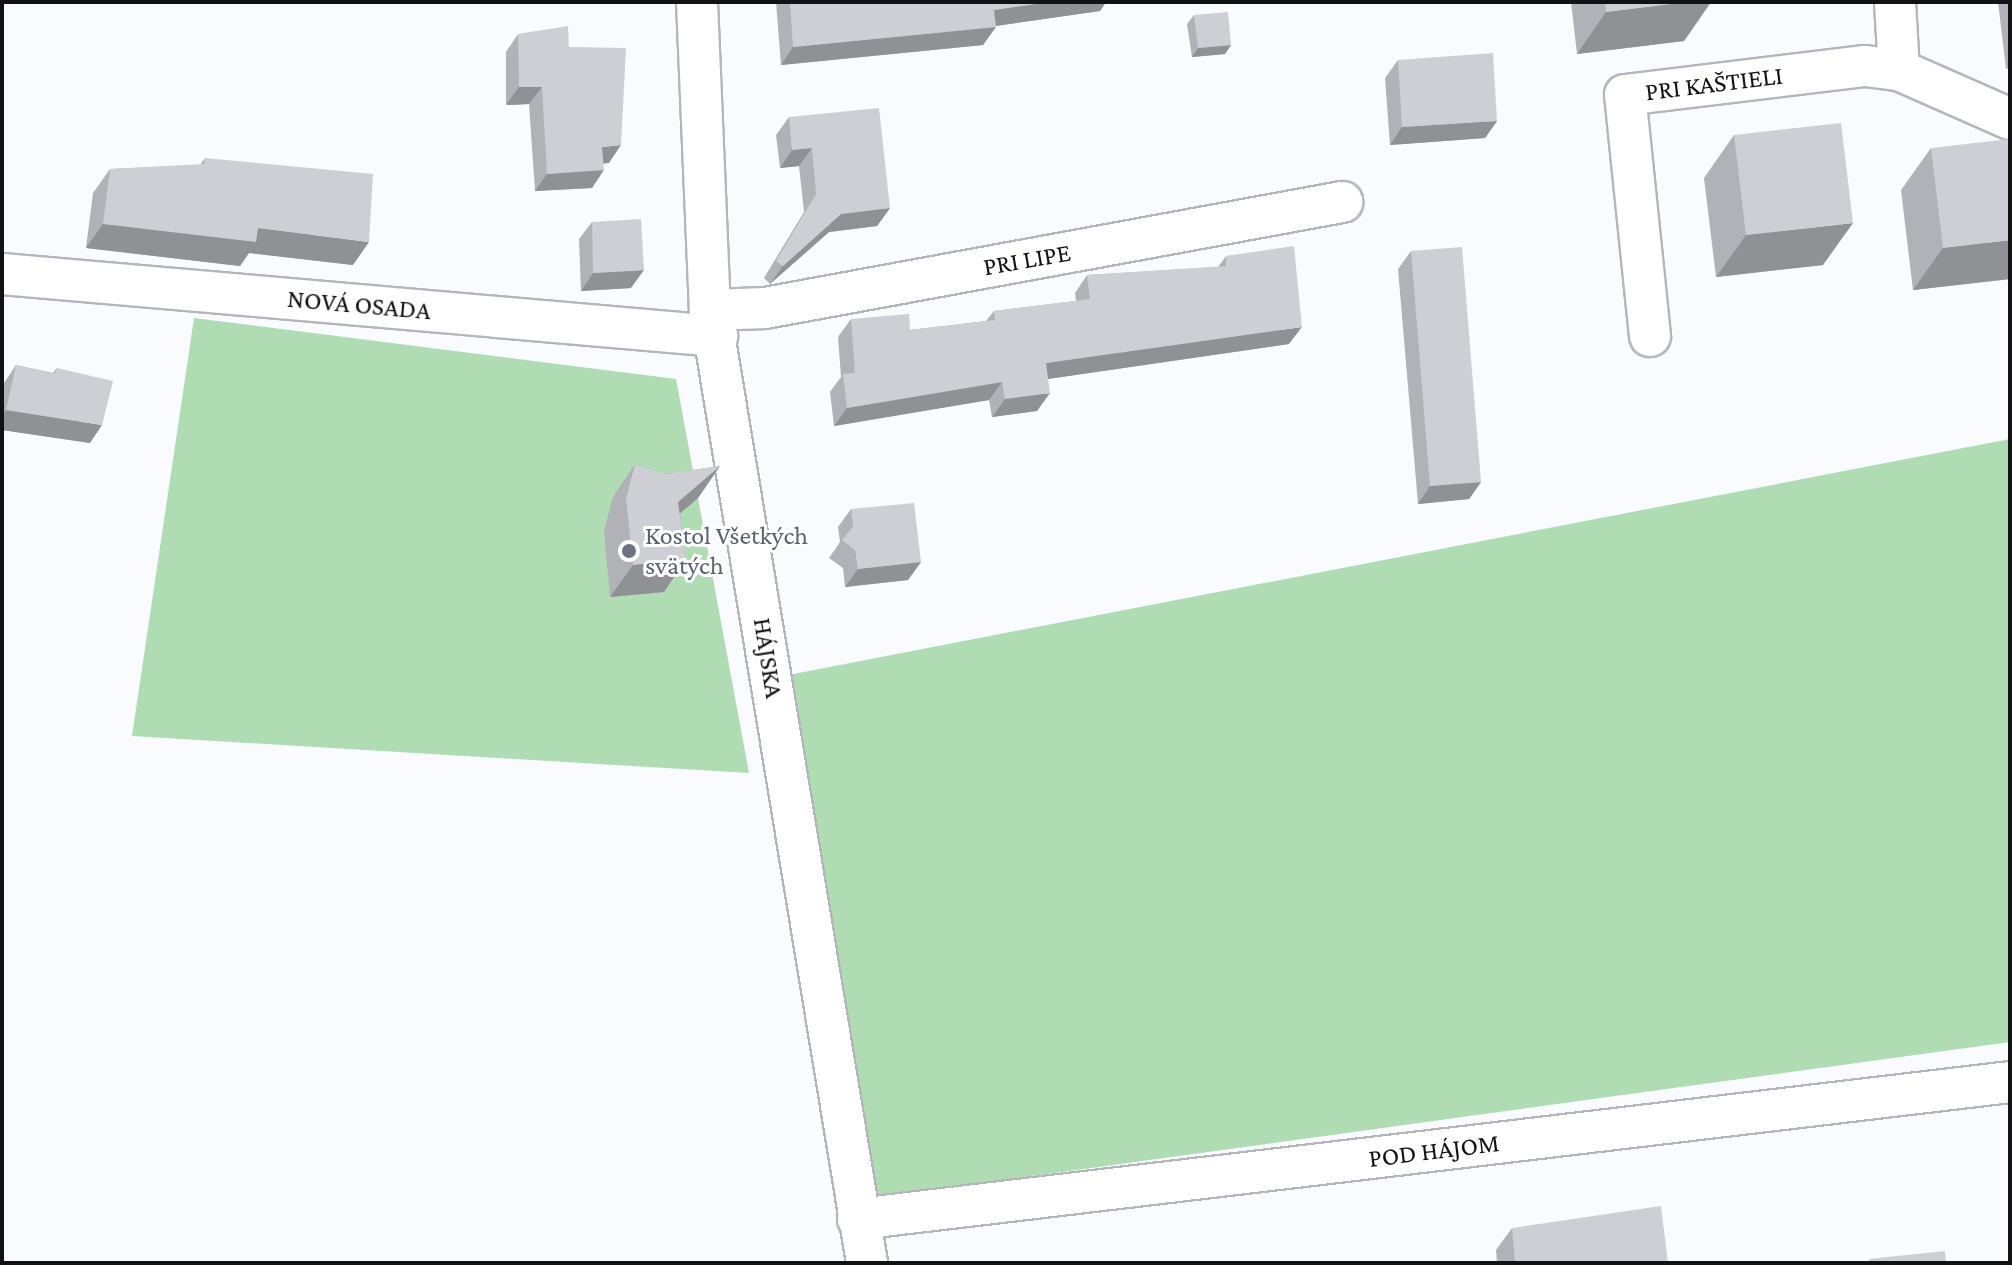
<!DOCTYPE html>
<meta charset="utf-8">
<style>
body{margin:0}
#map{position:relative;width:2012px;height:1265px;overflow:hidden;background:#f9fbfe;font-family:"Crimson Pro",serif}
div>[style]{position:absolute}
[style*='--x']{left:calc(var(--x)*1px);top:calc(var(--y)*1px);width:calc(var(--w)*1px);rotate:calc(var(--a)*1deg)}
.green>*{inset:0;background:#afdcb3}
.roads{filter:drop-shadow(2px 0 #b4b6bc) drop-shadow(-2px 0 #b4b6bc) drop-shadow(0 2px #b4b6bc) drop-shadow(0 -2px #b4b6bc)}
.street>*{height:40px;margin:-20px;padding:0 20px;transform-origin:20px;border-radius:20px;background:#fff}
.wall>*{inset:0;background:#b0b2b7}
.shaded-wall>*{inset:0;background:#909195}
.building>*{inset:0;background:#cdcfd5}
.dots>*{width:22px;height:22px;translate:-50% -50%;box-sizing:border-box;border:4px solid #fff;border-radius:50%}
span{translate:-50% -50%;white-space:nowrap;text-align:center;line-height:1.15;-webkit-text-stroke:6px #fff;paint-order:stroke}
.street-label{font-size:26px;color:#121214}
.worship-label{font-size:26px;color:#5b616d}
.left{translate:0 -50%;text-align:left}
.frame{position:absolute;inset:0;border:4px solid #121214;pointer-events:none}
</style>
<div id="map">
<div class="green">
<div style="clip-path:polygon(194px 318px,676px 379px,749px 773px,132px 736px)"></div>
<div style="clip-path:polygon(2010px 439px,2010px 1042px,872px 1198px,783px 676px)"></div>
</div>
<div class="roads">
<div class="street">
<div style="--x:697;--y:2;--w:308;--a:87.6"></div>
<div style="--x:710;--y:310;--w:966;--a:80.64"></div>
<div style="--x:1899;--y:70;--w:121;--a:23.8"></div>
<div style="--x:2;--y:274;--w:718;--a:4.96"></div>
<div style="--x:710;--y:310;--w:55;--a:-2.1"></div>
<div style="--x:765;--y:308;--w:587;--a:-10.41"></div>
<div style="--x:1650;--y:336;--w:242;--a:-95.9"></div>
<div style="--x:1625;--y:95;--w:242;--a:-6.9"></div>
<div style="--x:1865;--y:66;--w:34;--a:7"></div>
<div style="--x:1899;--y:70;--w:68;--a:-93.4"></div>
<div style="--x:858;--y:1219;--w:1160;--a:-6.78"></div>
</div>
</div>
<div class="wall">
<div style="clip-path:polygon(776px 2px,1106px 2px,1100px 11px,996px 26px,983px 45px,781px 65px)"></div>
<div style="clip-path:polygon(1571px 2px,1711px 2px,1684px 41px,1577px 54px)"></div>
<div style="clip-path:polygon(1998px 2px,2010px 2px,2010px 68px,2006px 69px)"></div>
<div style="clip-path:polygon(1194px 15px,1231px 45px,1225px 54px,1192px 57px,1187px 24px)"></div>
<div style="clip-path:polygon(518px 34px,569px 47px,609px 163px,604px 163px,592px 188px,535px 191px,529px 104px,506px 105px,506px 52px)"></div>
<div style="clip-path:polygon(1398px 60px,1497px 121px,1485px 138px,1390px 145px,1385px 78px)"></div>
<div style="clip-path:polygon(789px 117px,890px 208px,877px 226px,829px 232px,770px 284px,764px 278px,804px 212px,799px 166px,780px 168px,776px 135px)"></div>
<div style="clip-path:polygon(1734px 135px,1823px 265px,1716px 277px,1704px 178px)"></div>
<div style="clip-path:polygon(1931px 148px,2010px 279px,1913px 290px,1901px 190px)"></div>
<div style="clip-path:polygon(205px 158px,353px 265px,249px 253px,240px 266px,86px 248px,93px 193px,110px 169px,200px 165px)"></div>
<div style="clip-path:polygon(592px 222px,631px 288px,581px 291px,579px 239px)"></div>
<div style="clip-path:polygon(1411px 251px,1481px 482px,1469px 499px,1418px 504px,1398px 269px)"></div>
<div style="clip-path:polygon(1226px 256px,1289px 344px,1048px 379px,1037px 411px,992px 417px,989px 400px,834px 426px,830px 392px,841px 377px,838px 337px,851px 319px,910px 330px,986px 321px,994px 311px,1076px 301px,1075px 293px,1087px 275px,1218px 267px)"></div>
<div style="clip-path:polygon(16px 365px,53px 373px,57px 368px,90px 443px,2px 430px,2px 390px,4px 383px)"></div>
<div style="clip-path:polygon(635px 464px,665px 474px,720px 466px,698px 498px,680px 513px,686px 559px,664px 592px,610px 597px,604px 531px,613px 497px)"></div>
<div style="clip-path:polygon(851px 509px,921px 562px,908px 580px,845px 587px,843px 568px,829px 558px,840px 542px,838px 527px)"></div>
<div style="clip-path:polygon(1512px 1228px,1668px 1263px,1497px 1263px,1496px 1250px)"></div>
</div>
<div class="shaded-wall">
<div style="clip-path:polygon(1050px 2px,1106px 2px,1100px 11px,982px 28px,994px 10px)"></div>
<div style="clip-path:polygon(1688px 2px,1711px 2px,1684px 41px,1577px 54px,1606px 12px)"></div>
<div style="clip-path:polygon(996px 27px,983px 45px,781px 65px,793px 47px)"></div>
<div style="clip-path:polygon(1231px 45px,1225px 54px,1192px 57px,1198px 48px)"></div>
<div style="clip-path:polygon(519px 87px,542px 87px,529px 104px,506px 105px)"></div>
<div style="clip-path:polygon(1497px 121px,1485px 138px,1390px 145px,1402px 127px)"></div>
<div style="clip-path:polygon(621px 145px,609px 163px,590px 165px,602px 147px)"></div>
<div style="clip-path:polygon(812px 148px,799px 166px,780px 168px,792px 150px)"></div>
<div style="clip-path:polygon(604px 170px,592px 188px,535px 191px,547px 174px)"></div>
<div style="clip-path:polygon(890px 208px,877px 226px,829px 232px,770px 284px,783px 266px,841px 214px)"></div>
<div style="clip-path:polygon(1853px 223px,1823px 265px,1716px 277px,1746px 235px)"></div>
<div style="clip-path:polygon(103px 224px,258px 228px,369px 242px,353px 265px,249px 253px,240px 266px,86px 248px)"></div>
<div style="clip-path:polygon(2010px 240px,2010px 279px,1913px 290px,1943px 248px)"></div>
<div style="clip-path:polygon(644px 270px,631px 288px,581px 291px,593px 273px)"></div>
<div style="clip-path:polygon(1302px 327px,1289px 344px,1034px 381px,1046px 363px)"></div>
<div style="clip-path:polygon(1002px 382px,989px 400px,834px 426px,847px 408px)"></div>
<div style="clip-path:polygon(1050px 393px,1037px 411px,992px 417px,1005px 399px)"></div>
<div style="clip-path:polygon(6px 410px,102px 425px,90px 443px,2px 430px,2px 415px)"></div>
<div style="clip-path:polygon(720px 466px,698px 498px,656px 534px,678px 502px)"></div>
<div style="clip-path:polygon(1481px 482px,1469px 499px,1418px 504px,1430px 486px)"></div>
<div style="clip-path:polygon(686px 559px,664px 592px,610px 597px,633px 565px)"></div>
<div style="clip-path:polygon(921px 562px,908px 580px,845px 587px,858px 569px)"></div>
</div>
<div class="building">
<div style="clip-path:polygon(790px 2px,1050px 2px,994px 10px,996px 27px,793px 47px)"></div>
<div style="clip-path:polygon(1605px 2px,1688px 2px,1606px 12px)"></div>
<div style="clip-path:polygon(1228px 12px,1231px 45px,1198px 48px,1194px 15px)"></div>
<div style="clip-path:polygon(568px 26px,569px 47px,626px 48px,621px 145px,602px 147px,604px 170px,547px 174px,542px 87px,519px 87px,518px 34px)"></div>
<div style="clip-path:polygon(1493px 53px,1497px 121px,1402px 127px,1398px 60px)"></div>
<div style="clip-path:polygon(879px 108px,890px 208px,841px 214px,783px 266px,776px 261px,816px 194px,812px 148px,792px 150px,789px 117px)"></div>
<div style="clip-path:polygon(1841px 123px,1853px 223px,1746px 235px,1734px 135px)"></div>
<div style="clip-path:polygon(2010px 139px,2010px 240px,1943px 248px,1931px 148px)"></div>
<div style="clip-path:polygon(205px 158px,373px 174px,369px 242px,258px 228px,256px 242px,103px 224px,110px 169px,204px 164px)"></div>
<div style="clip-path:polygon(641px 219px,644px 270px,593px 273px,592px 222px)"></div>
<div style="clip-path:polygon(1294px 246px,1302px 327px,1046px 363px,1050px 393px,1005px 399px,1002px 382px,847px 408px,843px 374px,855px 373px,851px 319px,909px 314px,910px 330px,995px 320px,994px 311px,1090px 299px,1087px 275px,1226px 266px,1226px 256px)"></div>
<div style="clip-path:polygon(1462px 247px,1481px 482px,1430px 486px,1411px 251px)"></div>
<div style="clip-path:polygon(16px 365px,55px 374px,57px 368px,113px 381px,102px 425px,6px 410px)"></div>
<div style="clip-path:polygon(635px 464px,665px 474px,720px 466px,678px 502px,686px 559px,633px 565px,626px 499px)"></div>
<div style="clip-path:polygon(914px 503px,921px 562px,858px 569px,855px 550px,842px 540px,853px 527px,851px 509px)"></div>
<div style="clip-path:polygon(1661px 1206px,1668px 1263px,1515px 1263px,1512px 1228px)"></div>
<div style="clip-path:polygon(1945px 1251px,1946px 1263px,1870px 1263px,1869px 1259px)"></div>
</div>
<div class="dots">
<div style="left:629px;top:551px;background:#6b7280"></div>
</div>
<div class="street-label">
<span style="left:1714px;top:84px;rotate:-7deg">PRI KAŠTIELI</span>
<span style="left:1027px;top:260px;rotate:-10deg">PRI LIPE</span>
<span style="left:359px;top:305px;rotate:5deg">NOVÁ OSADA</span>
<span style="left:768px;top:658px;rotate:81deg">HÁJSKA</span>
<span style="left:1434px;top:1151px;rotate:-7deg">POD HÁJOM</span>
</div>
<div class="worship-label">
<span class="left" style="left:645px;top:551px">Kostol Všetkých<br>svätých</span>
</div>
<div class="frame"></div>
</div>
